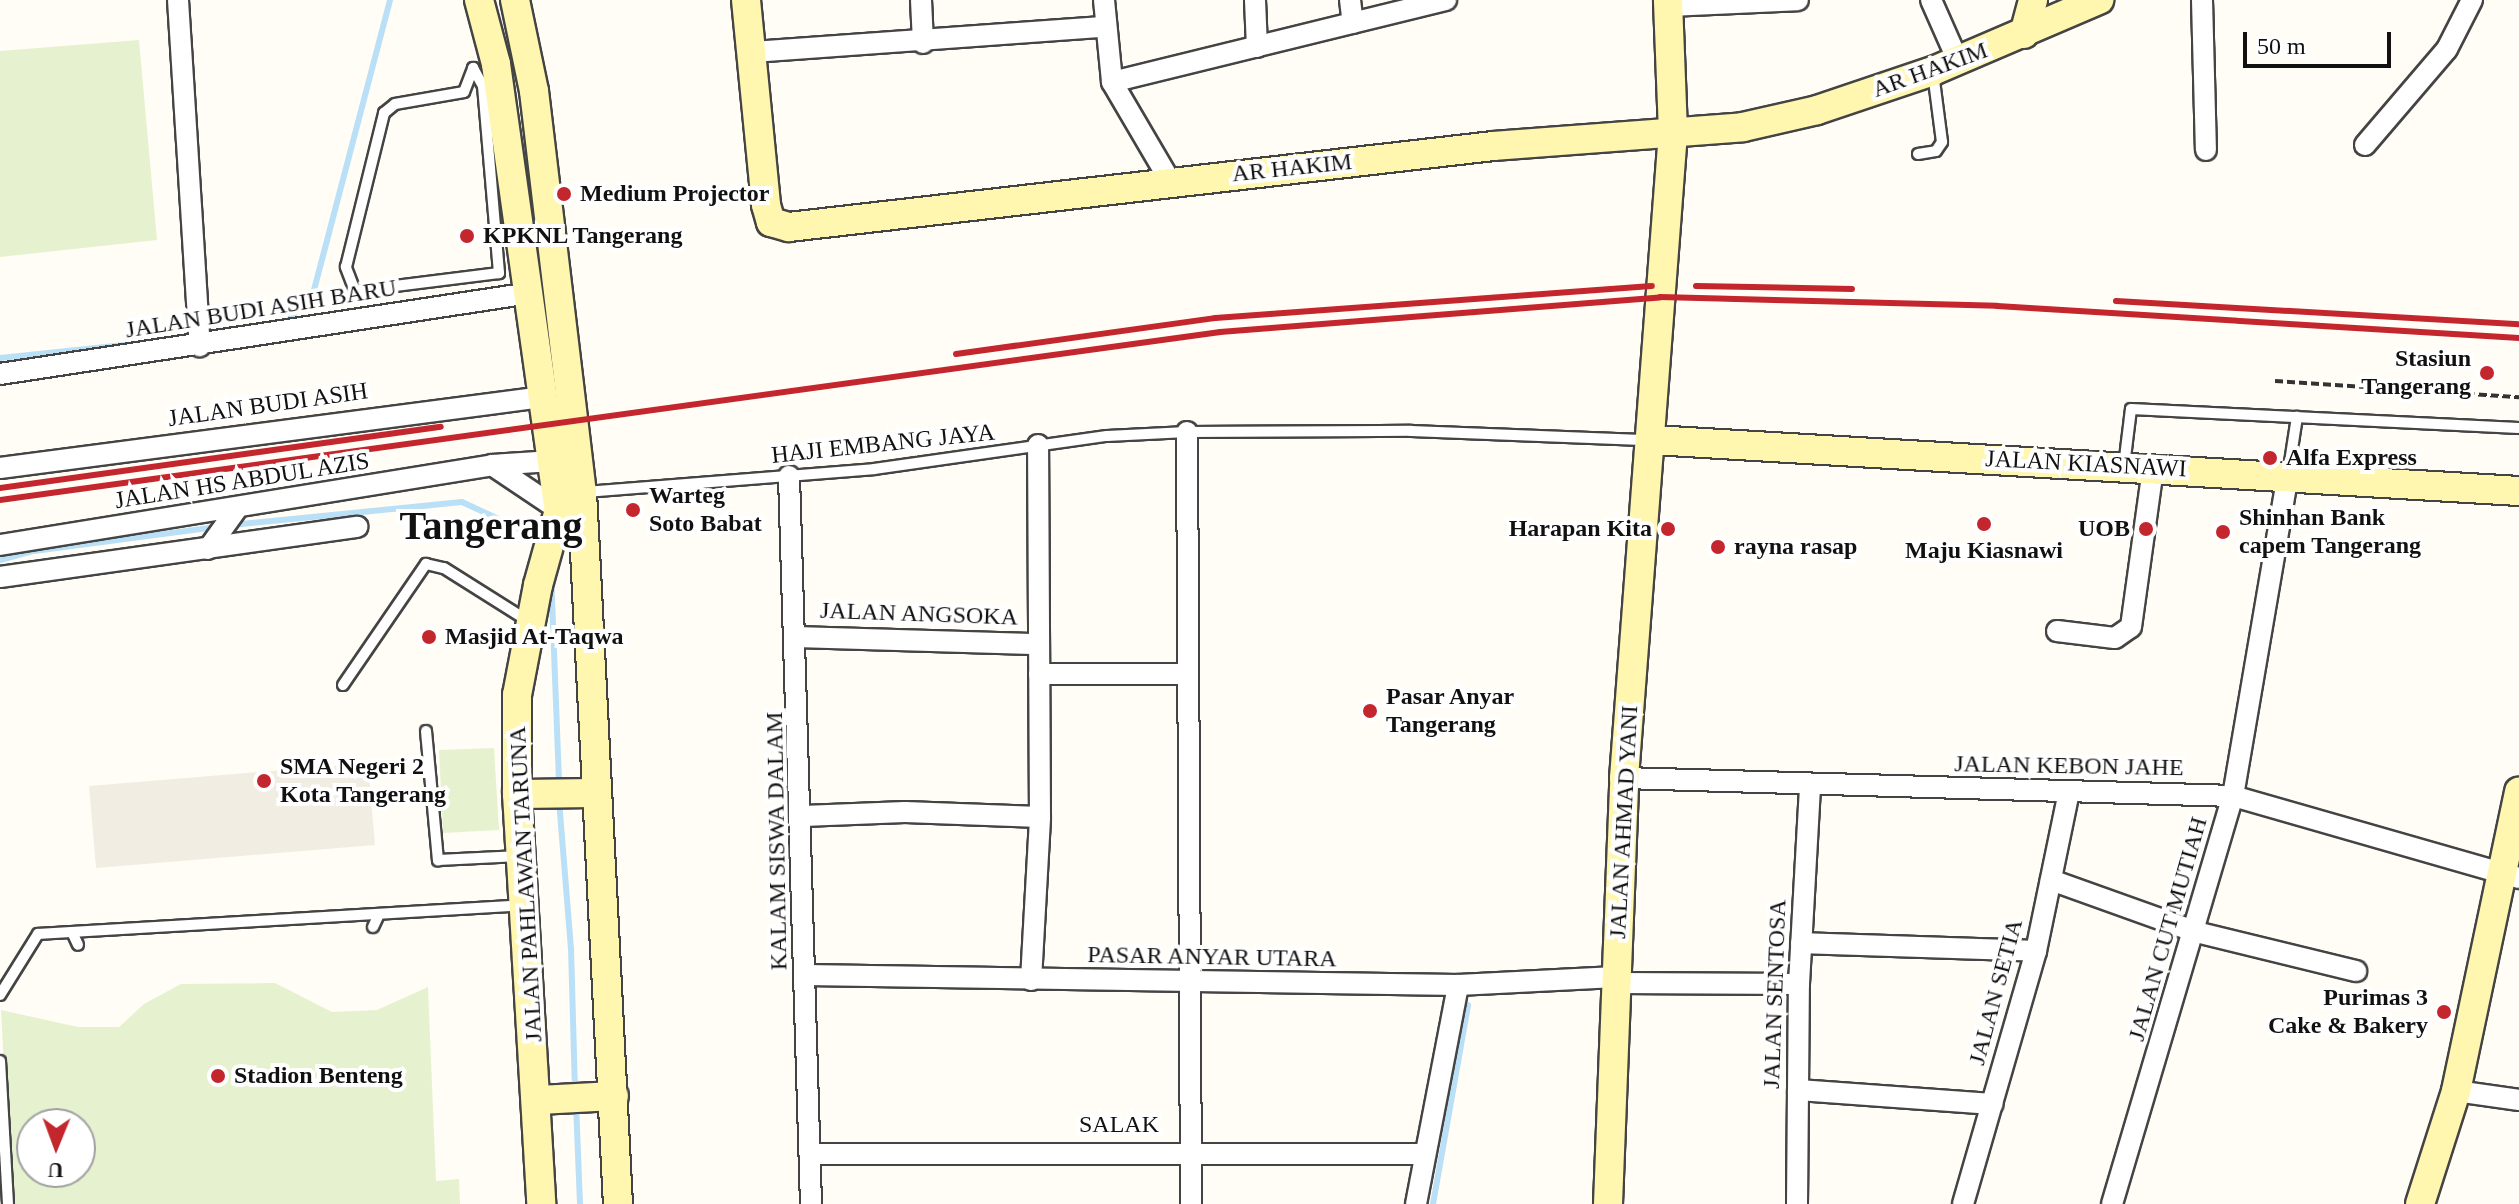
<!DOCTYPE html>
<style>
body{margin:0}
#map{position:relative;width:2519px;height:1204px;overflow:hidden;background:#fffdf5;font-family:Georgia,serif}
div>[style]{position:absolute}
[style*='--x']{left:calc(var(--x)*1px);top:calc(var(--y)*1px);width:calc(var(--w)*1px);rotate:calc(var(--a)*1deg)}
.pitch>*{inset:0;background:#e6f2cf}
.plaza>*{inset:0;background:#f1ede2}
.stream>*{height:6px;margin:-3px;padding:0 3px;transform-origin:3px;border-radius:3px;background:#b9e0f7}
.path>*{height:4px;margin-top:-2px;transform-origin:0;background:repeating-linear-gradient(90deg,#333 0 8px,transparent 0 12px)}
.roads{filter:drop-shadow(2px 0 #444) drop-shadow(-2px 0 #444) drop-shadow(0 2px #444) drop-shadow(0 -2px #444)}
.lane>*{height:10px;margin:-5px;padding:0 5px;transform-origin:5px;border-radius:5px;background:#fff}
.street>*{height:20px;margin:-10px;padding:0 10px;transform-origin:10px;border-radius:10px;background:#fff}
.secondary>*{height:28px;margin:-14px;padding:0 14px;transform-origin:14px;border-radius:14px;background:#fff6b0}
.rail>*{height:6px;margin:-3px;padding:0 3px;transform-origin:3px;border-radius:3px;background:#c4262e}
.dots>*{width:22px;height:22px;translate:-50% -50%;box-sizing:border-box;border:4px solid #fff;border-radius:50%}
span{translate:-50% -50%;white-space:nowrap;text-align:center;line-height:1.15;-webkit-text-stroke:8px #fff;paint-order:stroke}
.street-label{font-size:24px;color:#111}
.poi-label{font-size:24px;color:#111;font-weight:700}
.left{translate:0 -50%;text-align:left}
.right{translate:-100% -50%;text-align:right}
.town-label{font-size:40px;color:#111;font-weight:700}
.north{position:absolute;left:16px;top:1108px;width:80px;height:80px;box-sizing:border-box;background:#fff;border:2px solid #a0a0a0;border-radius:50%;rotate:181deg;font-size:22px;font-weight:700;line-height:32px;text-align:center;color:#111}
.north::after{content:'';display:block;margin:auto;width:28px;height:36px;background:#c4262e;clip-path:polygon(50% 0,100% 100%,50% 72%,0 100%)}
.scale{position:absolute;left:2243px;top:32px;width:148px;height:36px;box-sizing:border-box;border:4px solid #111;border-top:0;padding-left:10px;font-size:24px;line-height:28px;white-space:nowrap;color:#111;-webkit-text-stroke:6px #fff;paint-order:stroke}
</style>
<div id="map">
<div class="pitch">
<div style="clip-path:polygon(139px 40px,157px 240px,0 257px,0 51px)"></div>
<div style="clip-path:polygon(494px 748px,499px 830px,443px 833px,439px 750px)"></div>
<div style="clip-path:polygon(evenodd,275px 983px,332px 1012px,377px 1010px,428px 987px,436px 1181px,459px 1179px,460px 1204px,11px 1204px,1px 1010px,78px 1027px,119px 1027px,144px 1004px,181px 984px,275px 983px,32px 1124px,80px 1124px,80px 1172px,32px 1172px,32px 1124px)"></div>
</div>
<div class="plaza">
<div style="clip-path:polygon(368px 763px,375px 845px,96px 868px,89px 786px)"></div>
</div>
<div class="stream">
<div style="--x:289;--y:320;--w:39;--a:-50"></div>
<div style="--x:314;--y:290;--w:300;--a:-75.3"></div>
<div style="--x:0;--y:358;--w:125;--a:-6"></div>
<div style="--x:232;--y:525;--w:231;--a:-5.7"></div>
<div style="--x:462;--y:502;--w:78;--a:24.9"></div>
<div style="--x:533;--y:535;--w:11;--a:63"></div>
<div style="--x:0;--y:560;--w:35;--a:-15"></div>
<div style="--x:34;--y:551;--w:185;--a:-7.5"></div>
<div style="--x:551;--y:573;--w:212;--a:87.8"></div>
<div style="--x:559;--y:800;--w:148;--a:85.4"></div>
<div style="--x:571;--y:948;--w:141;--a:88.4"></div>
<div style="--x:576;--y:1104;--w:100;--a:87.7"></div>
<div style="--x:1433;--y:1204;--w:202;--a:-80"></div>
</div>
<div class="path">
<div style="--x:2275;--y:381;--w:245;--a:3.8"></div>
</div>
<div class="roads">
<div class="lane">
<div style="--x:473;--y:68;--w:21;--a:61"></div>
<div style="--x:483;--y:86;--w:188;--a:85.1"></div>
<div style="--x:499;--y:273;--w:145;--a:172.9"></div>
<div style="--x:355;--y:291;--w:26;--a:-111"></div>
<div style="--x:346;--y:267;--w:159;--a:-76.1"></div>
<div style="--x:384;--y:113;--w:14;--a:-39"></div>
<div style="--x:395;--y:104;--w:70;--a:-9.9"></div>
<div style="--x:464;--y:92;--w:26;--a:-69"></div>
<div style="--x:1918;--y:154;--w:18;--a:-9"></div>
<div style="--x:1936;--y:151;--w:11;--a:-56"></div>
<div style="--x:1942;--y:142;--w:70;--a:-97.4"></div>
<div style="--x:2124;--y:466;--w:57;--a:-83"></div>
<div style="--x:2131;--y:409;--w:388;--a:2.8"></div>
<div style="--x:2288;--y:475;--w:59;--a:-81.2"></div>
<div style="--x:584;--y:492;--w:291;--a:-4.5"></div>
<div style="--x:874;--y:469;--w:235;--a:-8.1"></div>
<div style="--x:1107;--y:436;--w:80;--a:-2.9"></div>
<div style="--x:1187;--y:432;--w:224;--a:-0.3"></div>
<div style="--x:1411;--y:431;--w:238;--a:2.2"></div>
<div style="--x:343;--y:685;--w:147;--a:-55.6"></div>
<div style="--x:426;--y:564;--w:18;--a:13"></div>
<div style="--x:444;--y:568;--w:99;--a:32.2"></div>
<div style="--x:426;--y:731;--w:130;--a:84.7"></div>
<div style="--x:438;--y:860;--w:82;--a:-2.8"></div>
<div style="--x:373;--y:927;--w:14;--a:-65"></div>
<div style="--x:72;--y:932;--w:14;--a:65"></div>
<div style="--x:0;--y:995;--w:72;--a:-58.1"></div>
<div style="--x:38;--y:934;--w:485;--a:-3.4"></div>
<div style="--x:0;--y:1061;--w:143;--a:86.8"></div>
</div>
<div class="street">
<div style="--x:178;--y:0;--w:347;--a:86.4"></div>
<div style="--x:921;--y:0;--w:43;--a:87.3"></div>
<div style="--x:1104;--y:0;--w:82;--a:84.4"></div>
<div style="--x:1112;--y:82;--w:115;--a:59.6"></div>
<div style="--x:1255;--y:0;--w:47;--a:87.6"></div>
<div style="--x:1350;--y:0;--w:23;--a:83"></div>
<div style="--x:1931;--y:0;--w:67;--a:66.1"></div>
<div style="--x:2202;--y:0;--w:150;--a:88.5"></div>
<div style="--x:1668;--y:6;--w:130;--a:-2.6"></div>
<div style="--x:752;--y:52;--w:352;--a:-4.1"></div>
<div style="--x:1112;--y:82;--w:344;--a:-13.8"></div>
<div style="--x:2365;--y:145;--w:126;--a:-49.5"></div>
<div style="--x:2447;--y:49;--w:55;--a:-63"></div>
<div style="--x:0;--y:374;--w:536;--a:-8.69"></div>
<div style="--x:1187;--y:432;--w:772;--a:89.7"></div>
<div style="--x:492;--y:465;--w:81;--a:33.9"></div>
<div style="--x:0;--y:468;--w:548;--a:-7.45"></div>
<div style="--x:789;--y:476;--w:728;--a:88.27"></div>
<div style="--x:0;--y:545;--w:498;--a:-9.2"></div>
<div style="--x:492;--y:465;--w:61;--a:-3.8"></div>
<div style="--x:208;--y:549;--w:48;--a:-54.3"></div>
<div style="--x:0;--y:577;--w:361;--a:-8"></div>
<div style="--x:2057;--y:631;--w:58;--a:6.9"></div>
<div style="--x:2115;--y:638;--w:19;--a:-35"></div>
<div style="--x:2131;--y:627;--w:161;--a:-82.1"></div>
<div style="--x:797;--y:637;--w:242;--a:1.7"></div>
<div style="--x:1039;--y:674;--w:147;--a:0"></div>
<div style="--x:1624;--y:778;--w:609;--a:1.69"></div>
<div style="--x:2233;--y:796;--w:298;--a:16"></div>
<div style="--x:803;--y:816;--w:102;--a:-2.2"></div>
<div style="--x:905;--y:812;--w:135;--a:2.1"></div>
<div style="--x:2051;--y:880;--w:154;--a:19.7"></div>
<div style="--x:2196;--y:932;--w:165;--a:13.7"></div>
<div style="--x:1801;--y:943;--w:235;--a:1.9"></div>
<div style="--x:806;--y:975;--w:652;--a:0.88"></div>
<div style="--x:1458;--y:985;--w:158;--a:-2.9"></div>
<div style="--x:1031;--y:980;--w:163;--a:-86.8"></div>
<div style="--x:1040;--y:817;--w:372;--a:-90.3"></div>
<div style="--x:1617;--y:983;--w:182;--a:0.3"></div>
<div style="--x:1798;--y:1090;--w:195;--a:4.1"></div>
<div style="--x:2456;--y:1091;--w:64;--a:8.1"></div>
<div style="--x:813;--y:1154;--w:612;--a:0"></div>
<div style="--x:1416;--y:1204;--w:223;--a:-79.1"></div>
<div style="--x:1797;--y:1204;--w:220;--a:-89.5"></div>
<div style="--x:1799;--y:984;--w:198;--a:-86.8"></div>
<div style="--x:1963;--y:1204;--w:263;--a:-73.9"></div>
<div style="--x:2036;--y:951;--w:162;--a:-78.3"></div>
<div style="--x:2112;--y:1204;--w:426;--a:-73.5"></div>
<div style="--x:2233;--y:796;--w:326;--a:-80.3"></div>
</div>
<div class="secondary">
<div style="--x:479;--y:0;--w:66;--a:75.1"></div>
<div style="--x:496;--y:64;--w:450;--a:82"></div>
<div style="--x:559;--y:510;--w:78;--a:105.6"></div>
<div style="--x:538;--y:585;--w:112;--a:100.8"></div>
<div style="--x:517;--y:695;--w:99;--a:90"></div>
<div style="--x:517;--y:794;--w:411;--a:86.6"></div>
<div style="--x:515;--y:0;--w:93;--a:78.2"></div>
<div style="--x:534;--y:91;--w:404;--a:83.2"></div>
<div style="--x:582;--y:492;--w:713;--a:87.11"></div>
<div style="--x:746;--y:0;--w:206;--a:84.4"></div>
<div style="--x:766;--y:205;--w:18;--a:74"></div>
<div style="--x:771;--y:222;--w:19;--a:16"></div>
<div style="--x:789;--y:227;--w:709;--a:-6.56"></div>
<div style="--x:1493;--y:146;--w:251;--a:-4.3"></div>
<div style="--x:1743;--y:127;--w:76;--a:-12.9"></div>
<div style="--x:1817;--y:110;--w:122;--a:-18.6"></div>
<div style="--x:1933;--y:71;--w:181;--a:-23.2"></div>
<div style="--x:2024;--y:34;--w:35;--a:-75"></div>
<div style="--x:1653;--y:440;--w:868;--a:3.37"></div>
<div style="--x:517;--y:794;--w:80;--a:-0.7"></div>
<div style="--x:539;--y:1100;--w:75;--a:-3.1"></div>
<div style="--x:1608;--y:1204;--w:426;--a:-87.8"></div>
<div style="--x:1624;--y:778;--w:648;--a:-85.66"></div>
<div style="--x:1673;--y:132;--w:132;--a:-92.2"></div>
<div style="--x:2420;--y:1204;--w:119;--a:-72.3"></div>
<div style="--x:2456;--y:1091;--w:306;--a:-78.1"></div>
</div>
</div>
<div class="rail">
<div style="--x:1696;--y:286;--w:156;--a:1.1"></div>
<div style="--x:2116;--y:301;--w:404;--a:3.3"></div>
<div style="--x:956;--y:354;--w:261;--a:-7.9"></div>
<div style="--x:1215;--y:318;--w:438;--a:-4.2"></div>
<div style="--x:0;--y:488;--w:445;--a:-7.9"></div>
<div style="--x:0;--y:500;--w:1232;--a:-7.84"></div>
<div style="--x:1220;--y:332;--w:441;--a:-4.5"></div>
<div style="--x:1660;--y:297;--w:337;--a:1.5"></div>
<div style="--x:1997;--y:306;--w:523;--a:3.51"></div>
</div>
<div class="dots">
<div style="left:564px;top:194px;background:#c4262e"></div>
<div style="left:467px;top:236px;background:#c4262e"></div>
<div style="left:2487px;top:373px;background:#c4262e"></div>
<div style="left:2270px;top:458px;background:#c4262e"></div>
<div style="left:633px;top:510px;background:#c4262e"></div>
<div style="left:1984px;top:524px;background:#c4262e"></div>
<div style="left:1668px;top:529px;background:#c4262e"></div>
<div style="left:2146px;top:529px;background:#c4262e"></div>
<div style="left:2223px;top:532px;background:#c4262e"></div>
<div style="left:1718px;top:547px;background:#c4262e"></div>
<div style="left:429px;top:637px;background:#c4262e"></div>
<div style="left:1370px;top:711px;background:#c4262e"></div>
<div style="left:264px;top:781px;background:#c4262e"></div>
<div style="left:2444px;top:1012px;background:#c4262e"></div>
<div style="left:218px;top:1076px;background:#c4262e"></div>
</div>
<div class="street-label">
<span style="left:1930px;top:70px;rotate:-20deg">AR HAKIM</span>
<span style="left:1292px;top:168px;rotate:-6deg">AR HAKIM</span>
<span style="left:261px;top:309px;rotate:-9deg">JALAN BUDI ASIH BARU</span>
<span style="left:268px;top:405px;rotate:-8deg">JALAN BUDI ASIH</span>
<span style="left:883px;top:444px;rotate:-6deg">HAJI EMBANG JAYA</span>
<span style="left:2086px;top:464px;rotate:3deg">JALAN KIASNAWI</span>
<span style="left:242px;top:481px;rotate:-9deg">JALAN HS ABDUL AZIS</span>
<span style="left:919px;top:614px;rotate:2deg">JALAN ANGSOKA</span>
<span style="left:2069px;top:766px;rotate:1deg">JALAN KEBON JAHE</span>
<span style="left:1624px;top:822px;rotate:-87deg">JALAN AHMAD YANI</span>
<span style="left:777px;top:841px;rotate:-91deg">KALAM SISWA DALAM</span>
<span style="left:526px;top:884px;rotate:-93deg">JALAN PAHLAWAN TARUNA</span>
<span style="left:2168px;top:929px;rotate:-74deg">JALAN CUT MUTIAH</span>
<span style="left:1212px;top:957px;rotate:1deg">PASAR ANYAR UTARA</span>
<span style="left:1996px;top:992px;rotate:-75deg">JALAN SETIA</span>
<span style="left:1775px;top:994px;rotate:-88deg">JALAN SENTOSA</span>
<span style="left:1119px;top:1125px">SALAK</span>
</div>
<div class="poi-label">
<span class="left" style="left:580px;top:194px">Medium Projector</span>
<span class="left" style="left:483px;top:236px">KPKNL Tangerang</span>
<span class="right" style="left:2471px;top:373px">Stasiun<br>Tangerang</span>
<span class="left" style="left:2286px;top:458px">Alfa Express</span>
<span class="left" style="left:649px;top:510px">Warteg<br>Soto Babat</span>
<span class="left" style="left:2239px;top:532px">Shinhan Bank<br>capem Tangerang</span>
<span class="right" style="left:1652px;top:529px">Harapan Kita</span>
<span class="right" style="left:2130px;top:529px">UOB</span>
<span class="left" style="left:1734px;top:547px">rayna rasap</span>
<span style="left:1984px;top:551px">Maju Kiasnawi</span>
<span class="left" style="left:445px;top:637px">Masjid At-Taqwa</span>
<span class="left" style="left:1386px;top:711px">Pasar Anyar<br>Tangerang</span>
<span class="left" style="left:280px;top:781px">SMA Negeri 2<br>Kota Tangerang</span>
<span class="right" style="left:2428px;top:1012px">Purimas 3<br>Cake &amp; Bakery</span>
<span class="left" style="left:234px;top:1076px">Stadion Benteng</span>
</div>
<div class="town-label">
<span style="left:491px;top:526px">Tangerang</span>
</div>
<div class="north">U</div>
<div class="scale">50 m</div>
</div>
